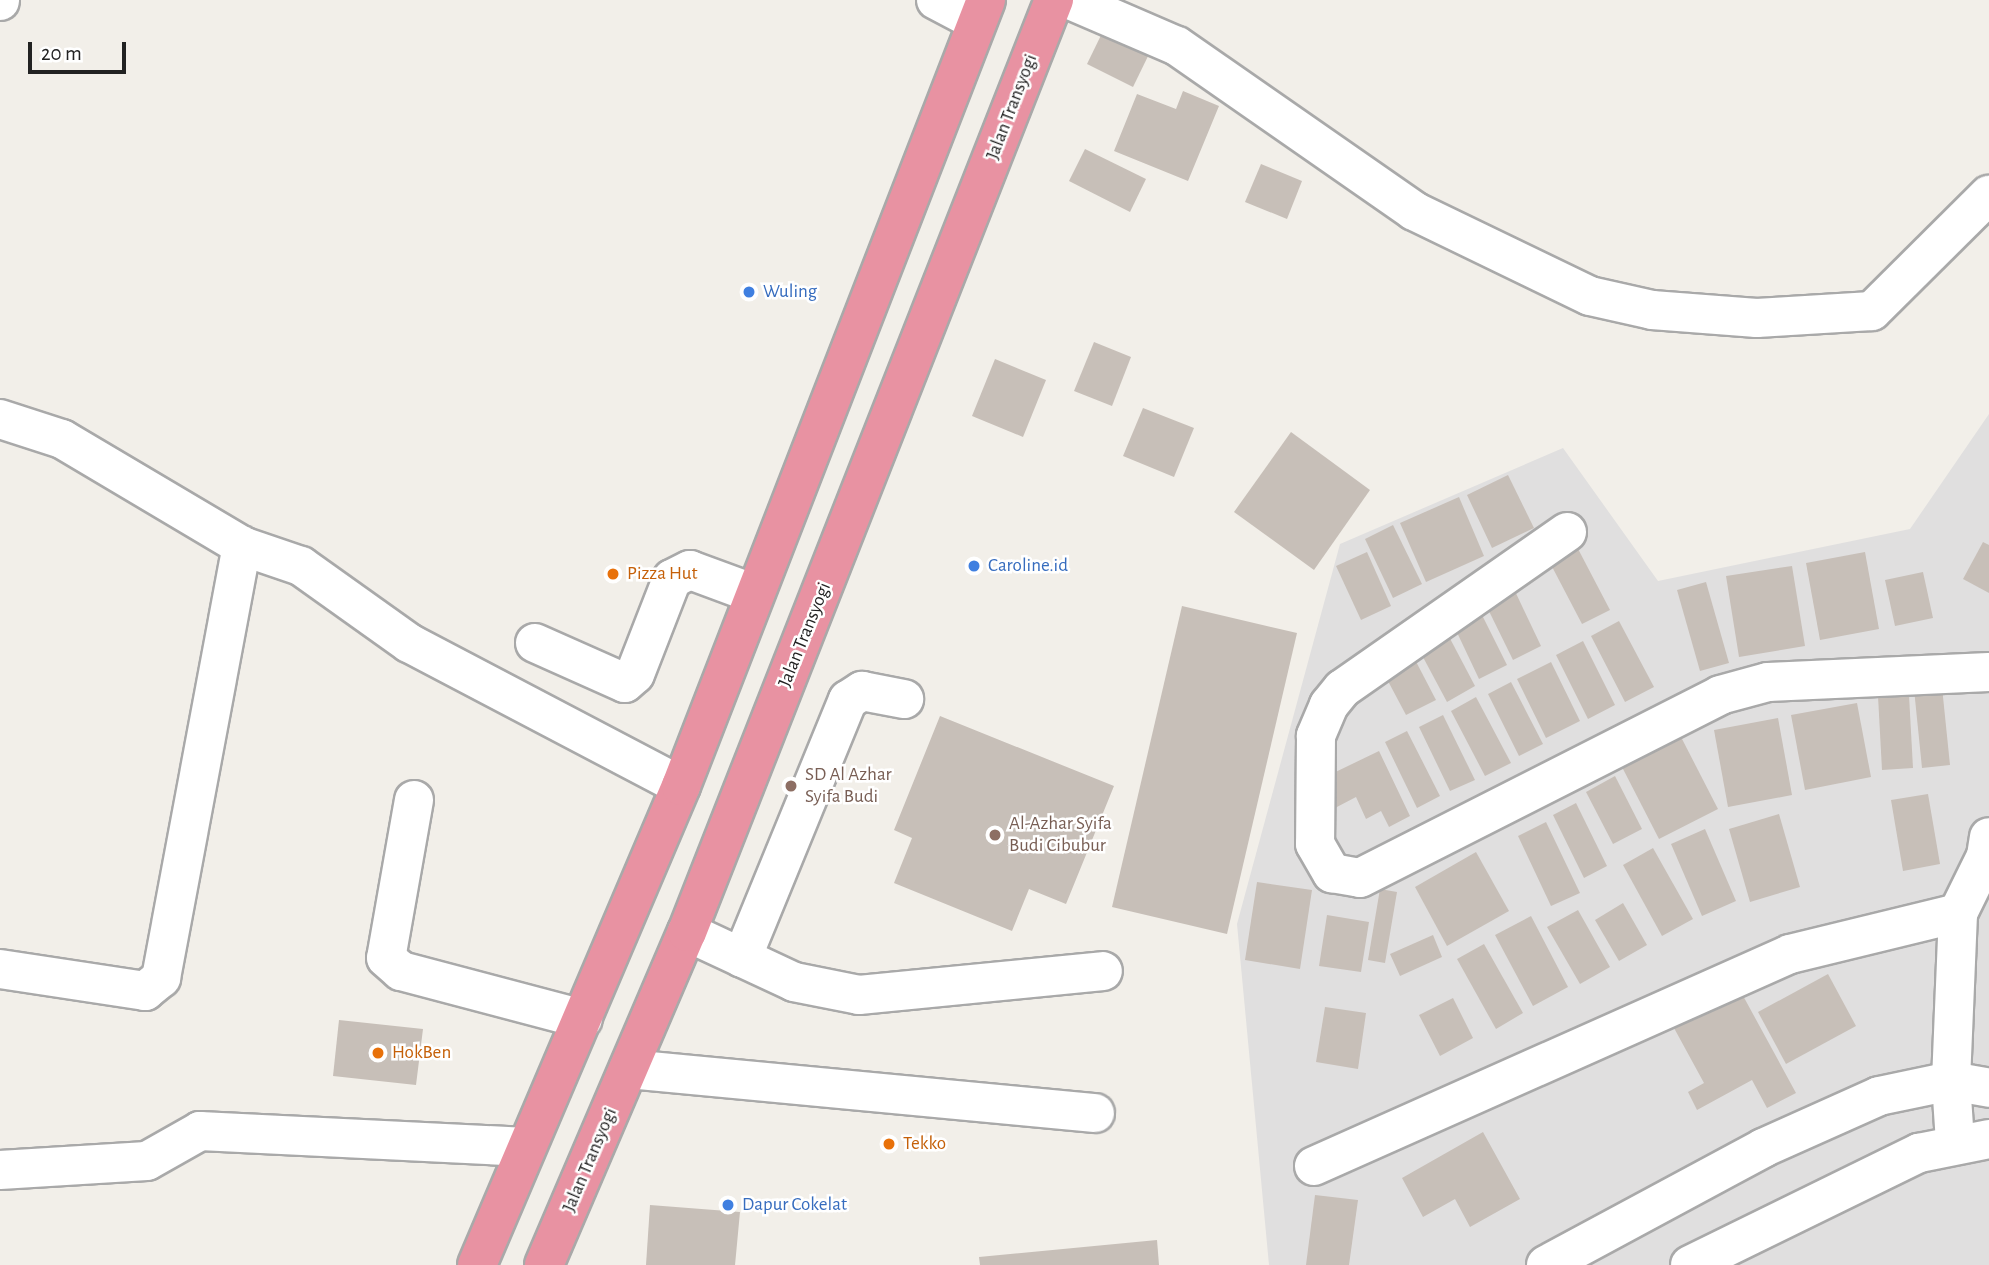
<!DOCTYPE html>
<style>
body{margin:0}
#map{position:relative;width:1989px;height:1265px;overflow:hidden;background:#f2efe9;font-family:"Alegreya Sans",sans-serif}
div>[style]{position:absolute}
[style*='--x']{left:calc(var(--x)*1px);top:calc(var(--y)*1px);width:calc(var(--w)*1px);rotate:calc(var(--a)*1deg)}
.residential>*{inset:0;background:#e0dfdf}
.building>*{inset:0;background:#c7bfb8}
.roads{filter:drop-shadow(2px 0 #a9a9a9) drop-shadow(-2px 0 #a9a9a9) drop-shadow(0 2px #a9a9a9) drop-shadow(0 -2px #a9a9a9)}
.minor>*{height:38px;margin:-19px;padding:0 19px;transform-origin:19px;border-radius:19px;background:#fff}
.highway>*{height:38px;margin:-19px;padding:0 19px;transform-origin:19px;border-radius:19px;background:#e892a2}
.dots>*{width:19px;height:19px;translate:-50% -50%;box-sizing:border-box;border:4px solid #fff;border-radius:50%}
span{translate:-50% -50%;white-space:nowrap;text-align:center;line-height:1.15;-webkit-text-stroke:5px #fff;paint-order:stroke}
.street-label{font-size:19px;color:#222}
.shop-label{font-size:19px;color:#366cbe}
.left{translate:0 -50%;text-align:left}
.food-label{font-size:19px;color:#c56008}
.education-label{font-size:19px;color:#785e54}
.scale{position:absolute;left:28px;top:42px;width:98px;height:32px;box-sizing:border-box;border:4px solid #222;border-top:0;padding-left:9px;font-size:21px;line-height:24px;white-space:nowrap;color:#222;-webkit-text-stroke:5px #fff;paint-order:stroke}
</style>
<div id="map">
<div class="residential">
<div style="clip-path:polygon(1989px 414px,1989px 1265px,1269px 1265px,1237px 924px,1340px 544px,1563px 448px,1658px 581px,1910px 529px)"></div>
</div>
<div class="building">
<div style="clip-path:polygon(1106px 25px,1152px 48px,1133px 87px,1087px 64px)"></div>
<div style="clip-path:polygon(1183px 91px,1219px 106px,1188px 181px,1114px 151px,1137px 94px,1176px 109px)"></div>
<div style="clip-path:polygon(1085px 149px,1146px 179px,1130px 212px,1069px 181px)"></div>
<div style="clip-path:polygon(1261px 164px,1302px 181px,1287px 219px,1245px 202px)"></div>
<div style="clip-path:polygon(1094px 342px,1131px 357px,1112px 406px,1074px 391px)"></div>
<div style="clip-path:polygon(995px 359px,1046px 380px,1023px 437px,972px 416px)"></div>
<div style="clip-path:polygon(1143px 408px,1194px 428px,1174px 477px,1123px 456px)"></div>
<div style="clip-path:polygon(1291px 432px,1370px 490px,1314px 570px,1234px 512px)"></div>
<div style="clip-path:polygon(1508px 475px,1534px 528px,1492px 548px,1467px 495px)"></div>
<div style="clip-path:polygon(1459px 497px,1484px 556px,1426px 582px,1400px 523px)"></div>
<div style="clip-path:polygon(1393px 525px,1422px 584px,1393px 598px,1365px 539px)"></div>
<div style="clip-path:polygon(1983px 542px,1989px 545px,1989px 593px,1963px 579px)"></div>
<div style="clip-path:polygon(1576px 545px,1610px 610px,1582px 624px,1548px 559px)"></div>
<div style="clip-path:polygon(1367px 552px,1391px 606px,1361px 620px,1336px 566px)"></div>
<div style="clip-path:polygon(1865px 552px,1879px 629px,1820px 640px,1806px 563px)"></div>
<div style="clip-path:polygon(1792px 566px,1805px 646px,1739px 657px,1726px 576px)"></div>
<div style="clip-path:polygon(1923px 572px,1933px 618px,1895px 626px,1885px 580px)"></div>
<div style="clip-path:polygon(1706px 582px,1729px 663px,1700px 671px,1677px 590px)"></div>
<div style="clip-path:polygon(1513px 587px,1541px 646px,1513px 660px,1484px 601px)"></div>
<div style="clip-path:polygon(1182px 606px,1297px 633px,1227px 934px,1112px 907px)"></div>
<div style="clip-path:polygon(1480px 611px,1507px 665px,1479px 679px,1453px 624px)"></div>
<div style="clip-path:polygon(1619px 621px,1654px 687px,1625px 702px,1591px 636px)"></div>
<div style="clip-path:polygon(1445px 629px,1475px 686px,1447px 702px,1416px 644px)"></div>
<div style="clip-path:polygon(1583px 641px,1615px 705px,1588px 719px,1556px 655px)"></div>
<div style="clip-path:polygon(1410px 650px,1436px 700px,1406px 715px,1380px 666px)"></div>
<div style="clip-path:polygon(1551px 662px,1580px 721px,1546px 738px,1517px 679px)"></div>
<div style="clip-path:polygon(1511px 682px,1543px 744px,1519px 756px,1488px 694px)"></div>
<div style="clip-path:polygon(1942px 687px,1950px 765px,1922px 768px,1914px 689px)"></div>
<div style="clip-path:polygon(1909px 695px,1913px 768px,1882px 770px,1878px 696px)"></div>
<div style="clip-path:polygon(1476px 697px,1511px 763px,1485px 776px,1451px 711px)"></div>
<div style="clip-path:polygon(1857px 703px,1871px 777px,1805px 790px,1791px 715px)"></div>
<div style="clip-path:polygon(1443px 715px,1475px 780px,1450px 791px,1419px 727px)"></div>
<div style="clip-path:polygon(940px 716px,1114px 786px,1066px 904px,1029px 889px,1012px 931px,894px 883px,912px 838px,894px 830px)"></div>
<div style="clip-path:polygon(1778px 718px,1792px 795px,1728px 807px,1714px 730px)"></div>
<div style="clip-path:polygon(1407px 731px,1440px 796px,1417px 808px,1385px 742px)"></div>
<div style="clip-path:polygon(1681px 737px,1718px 809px,1659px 839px,1622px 767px)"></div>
<div style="clip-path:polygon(1379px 751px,1410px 816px,1389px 827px,1381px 811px,1366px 819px,1356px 797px,1335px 808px,1321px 779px)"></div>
<div style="clip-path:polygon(1615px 776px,1642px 829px,1613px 844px,1586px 792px)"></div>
<div style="clip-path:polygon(1928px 794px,1940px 864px,1903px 871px,1891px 800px)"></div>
<div style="clip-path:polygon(1576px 803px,1607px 866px,1584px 878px,1553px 815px)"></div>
<div style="clip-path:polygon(1779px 814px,1800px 887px,1750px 902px,1729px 829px)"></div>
<div style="clip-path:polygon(1546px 822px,1580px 893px,1551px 906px,1518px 836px)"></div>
<div style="clip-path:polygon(1705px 829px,1736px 901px,1702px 916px,1671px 844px)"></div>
<div style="clip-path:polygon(1653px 848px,1693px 919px,1662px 936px,1623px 865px)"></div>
<div style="clip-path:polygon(1476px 852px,1509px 911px,1447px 946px,1415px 887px)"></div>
<div style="clip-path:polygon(1257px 882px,1312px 890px,1300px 969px,1245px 960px)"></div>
<div style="clip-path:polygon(1380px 889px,1397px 892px,1385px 963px,1368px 960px)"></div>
<div style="clip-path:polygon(1623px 903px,1647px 945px,1619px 961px,1595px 920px)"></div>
<div style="clip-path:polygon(1578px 910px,1610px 967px,1580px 984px,1547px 927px)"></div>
<div style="clip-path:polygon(1327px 915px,1369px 922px,1361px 972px,1319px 966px)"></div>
<div style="clip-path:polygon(1531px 916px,1568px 987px,1533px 1006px,1495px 935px)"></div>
<div style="clip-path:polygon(1433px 935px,1442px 957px,1400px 976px,1390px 954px)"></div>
<div style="clip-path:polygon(1484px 944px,1523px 1013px,1496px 1029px,1457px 959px)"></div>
<div style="clip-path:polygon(1828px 974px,1856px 1026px,1786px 1064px,1758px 1012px)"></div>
<div style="clip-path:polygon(1741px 992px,1796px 1093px,1767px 1108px,1752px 1080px,1697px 1110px,1688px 1092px,1704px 1083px,1674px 1028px)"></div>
<div style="clip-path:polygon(1453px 998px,1473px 1038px,1440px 1056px,1419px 1015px)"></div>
<div style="clip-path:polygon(1325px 1007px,1366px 1013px,1358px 1069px,1316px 1062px)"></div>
<div style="clip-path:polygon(339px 1020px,423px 1029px,416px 1085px,333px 1076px)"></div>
<div style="clip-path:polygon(1483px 1132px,1520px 1199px,1470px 1227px,1455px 1199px,1423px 1217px,1402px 1178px)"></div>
<div style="clip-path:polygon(1315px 1195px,1358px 1200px,1349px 1265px,1306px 1265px)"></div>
<div style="clip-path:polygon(650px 1205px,740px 1212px,735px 1265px,646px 1265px)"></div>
<div style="clip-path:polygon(1157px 1240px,1159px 1265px,980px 1265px,979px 1257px)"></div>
</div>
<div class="roads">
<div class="minor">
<div style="--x:936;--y:0;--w:45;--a:27.7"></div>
<div style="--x:1070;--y:0;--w:116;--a:23.3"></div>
<div style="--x:1177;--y:46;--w:289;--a:34.8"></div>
<div style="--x:1414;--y:211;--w:195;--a:25.8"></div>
<div style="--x:1590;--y:296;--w:64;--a:12.7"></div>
<div style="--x:1652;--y:310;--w:105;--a:4.4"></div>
<div style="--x:1757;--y:318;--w:115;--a:-3.5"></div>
<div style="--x:1872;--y:311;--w:165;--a:-44.8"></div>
<div style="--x:0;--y:1;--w:1;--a:-90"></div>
<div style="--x:0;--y:419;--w:65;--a:17.9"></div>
<div style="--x:62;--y:439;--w:209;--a:30.7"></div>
<div style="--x:242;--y:546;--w:62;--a:18.7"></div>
<div style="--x:301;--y:566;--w:133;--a:35.5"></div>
<div style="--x:409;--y:643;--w:307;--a:27.7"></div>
<div style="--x:1567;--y:532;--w:274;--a:145.1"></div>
<div style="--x:1342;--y:689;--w:21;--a:129"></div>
<div style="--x:1329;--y:705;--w:34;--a:113"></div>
<div style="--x:1316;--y:736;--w:108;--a:90.5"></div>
<div style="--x:1315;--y:844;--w:34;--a:60"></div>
<div style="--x:1332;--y:873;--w:28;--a:10"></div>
<div style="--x:1360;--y:878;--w:404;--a:-26.9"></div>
<div style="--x:1720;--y:695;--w:50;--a:-15.2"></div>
<div style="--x:1768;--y:682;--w:221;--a:-2.6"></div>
<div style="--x:535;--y:643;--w:98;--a:24"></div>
<div style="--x:625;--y:683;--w:13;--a:-42"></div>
<div style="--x:635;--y:674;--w:102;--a:-68.7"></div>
<div style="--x:672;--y:579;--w:20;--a:-27"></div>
<div style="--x:690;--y:570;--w:69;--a:20.3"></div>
<div style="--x:414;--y:800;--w:160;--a:100"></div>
<div style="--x:386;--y:958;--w:20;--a:41"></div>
<div style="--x:401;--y:971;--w:188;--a:14.8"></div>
<div style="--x:687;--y:932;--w:118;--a:25"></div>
<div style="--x:794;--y:982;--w:66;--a:11.3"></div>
<div style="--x:859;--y:995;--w:245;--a:-5.6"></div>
<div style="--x:742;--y:958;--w:279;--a:-67.7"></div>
<div style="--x:848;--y:700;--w:17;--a:-33"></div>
<div style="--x:862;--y:691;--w:43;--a:10.8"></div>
<div style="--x:0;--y:969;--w:147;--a:8.6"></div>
<div style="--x:145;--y:991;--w:21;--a:-39"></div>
<div style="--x:161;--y:978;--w:440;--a:-79.4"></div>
<div style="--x:629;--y:1069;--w:468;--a:5.4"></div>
<div style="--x:1955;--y:1142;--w:61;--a:-93.8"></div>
<div style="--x:1951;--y:1081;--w:168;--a:-87.6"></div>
<div style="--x:1958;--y:913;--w:64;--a:-63.8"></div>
<div style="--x:1986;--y:856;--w:19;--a:-81"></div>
<div style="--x:1314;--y:1166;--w:521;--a:-24.01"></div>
<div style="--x:1790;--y:954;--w:173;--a:-13.7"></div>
<div style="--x:0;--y:1170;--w:147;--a:-3.5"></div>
<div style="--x:147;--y:1161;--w:61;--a:-29.5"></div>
<div style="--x:200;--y:1131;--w:327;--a:2.8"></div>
<div style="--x:1546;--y:1265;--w:247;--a:-28.3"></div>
<div style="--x:1763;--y:1148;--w:127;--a:-24.1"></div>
<div style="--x:1879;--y:1096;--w:74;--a:-11.8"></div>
<div style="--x:1951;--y:1081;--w:39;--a:10"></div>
<div style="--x:1690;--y:1265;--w:255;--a:-26.1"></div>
<div style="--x:1919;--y:1153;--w:71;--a:-11.3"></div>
</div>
<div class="highway">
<div style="--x:477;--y:1265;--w:521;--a:-66.93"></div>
<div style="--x:681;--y:786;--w:843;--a:-68.79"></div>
<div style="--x:544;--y:1265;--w:362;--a:-66.8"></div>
<div style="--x:687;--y:932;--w:1002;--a:-68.51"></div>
</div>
</div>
<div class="dots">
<div style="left:749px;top:292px;background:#3f7fe0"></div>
<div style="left:974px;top:566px;background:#3f7fe0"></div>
<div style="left:613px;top:574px;background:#e8710a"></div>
<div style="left:791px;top:786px;background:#8d6e63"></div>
<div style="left:995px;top:835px;background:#8d6e63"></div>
<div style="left:378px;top:1053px;background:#e8710a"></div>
<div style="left:889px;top:1144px;background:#e8710a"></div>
<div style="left:728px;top:1205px;background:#3f7fe0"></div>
</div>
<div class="street-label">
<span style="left:1012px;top:107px;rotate:-69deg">Jalan Transyogi</span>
<span style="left:805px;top:635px;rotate:-68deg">Jalan Transyogi</span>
<span style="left:590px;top:1160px;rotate:-67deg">Jalan Transyogi</span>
</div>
<div class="shop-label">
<span class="left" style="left:763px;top:292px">Wuling</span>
<span class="left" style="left:988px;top:566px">Caroline.id</span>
<span class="left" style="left:742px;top:1205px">Dapur Cokelat</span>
</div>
<div class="food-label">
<span class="left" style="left:627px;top:574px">Pizza Hut</span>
<span class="left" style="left:392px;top:1053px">HokBen</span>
<span class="left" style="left:903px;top:1144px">Tekko</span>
</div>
<div class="education-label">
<span class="left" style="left:805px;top:786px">SD Al Azhar<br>Syifa Budi</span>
<span class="left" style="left:1009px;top:835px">Al-Azhar Syifa<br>Budi Cibubur</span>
</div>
<div class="scale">20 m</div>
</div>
